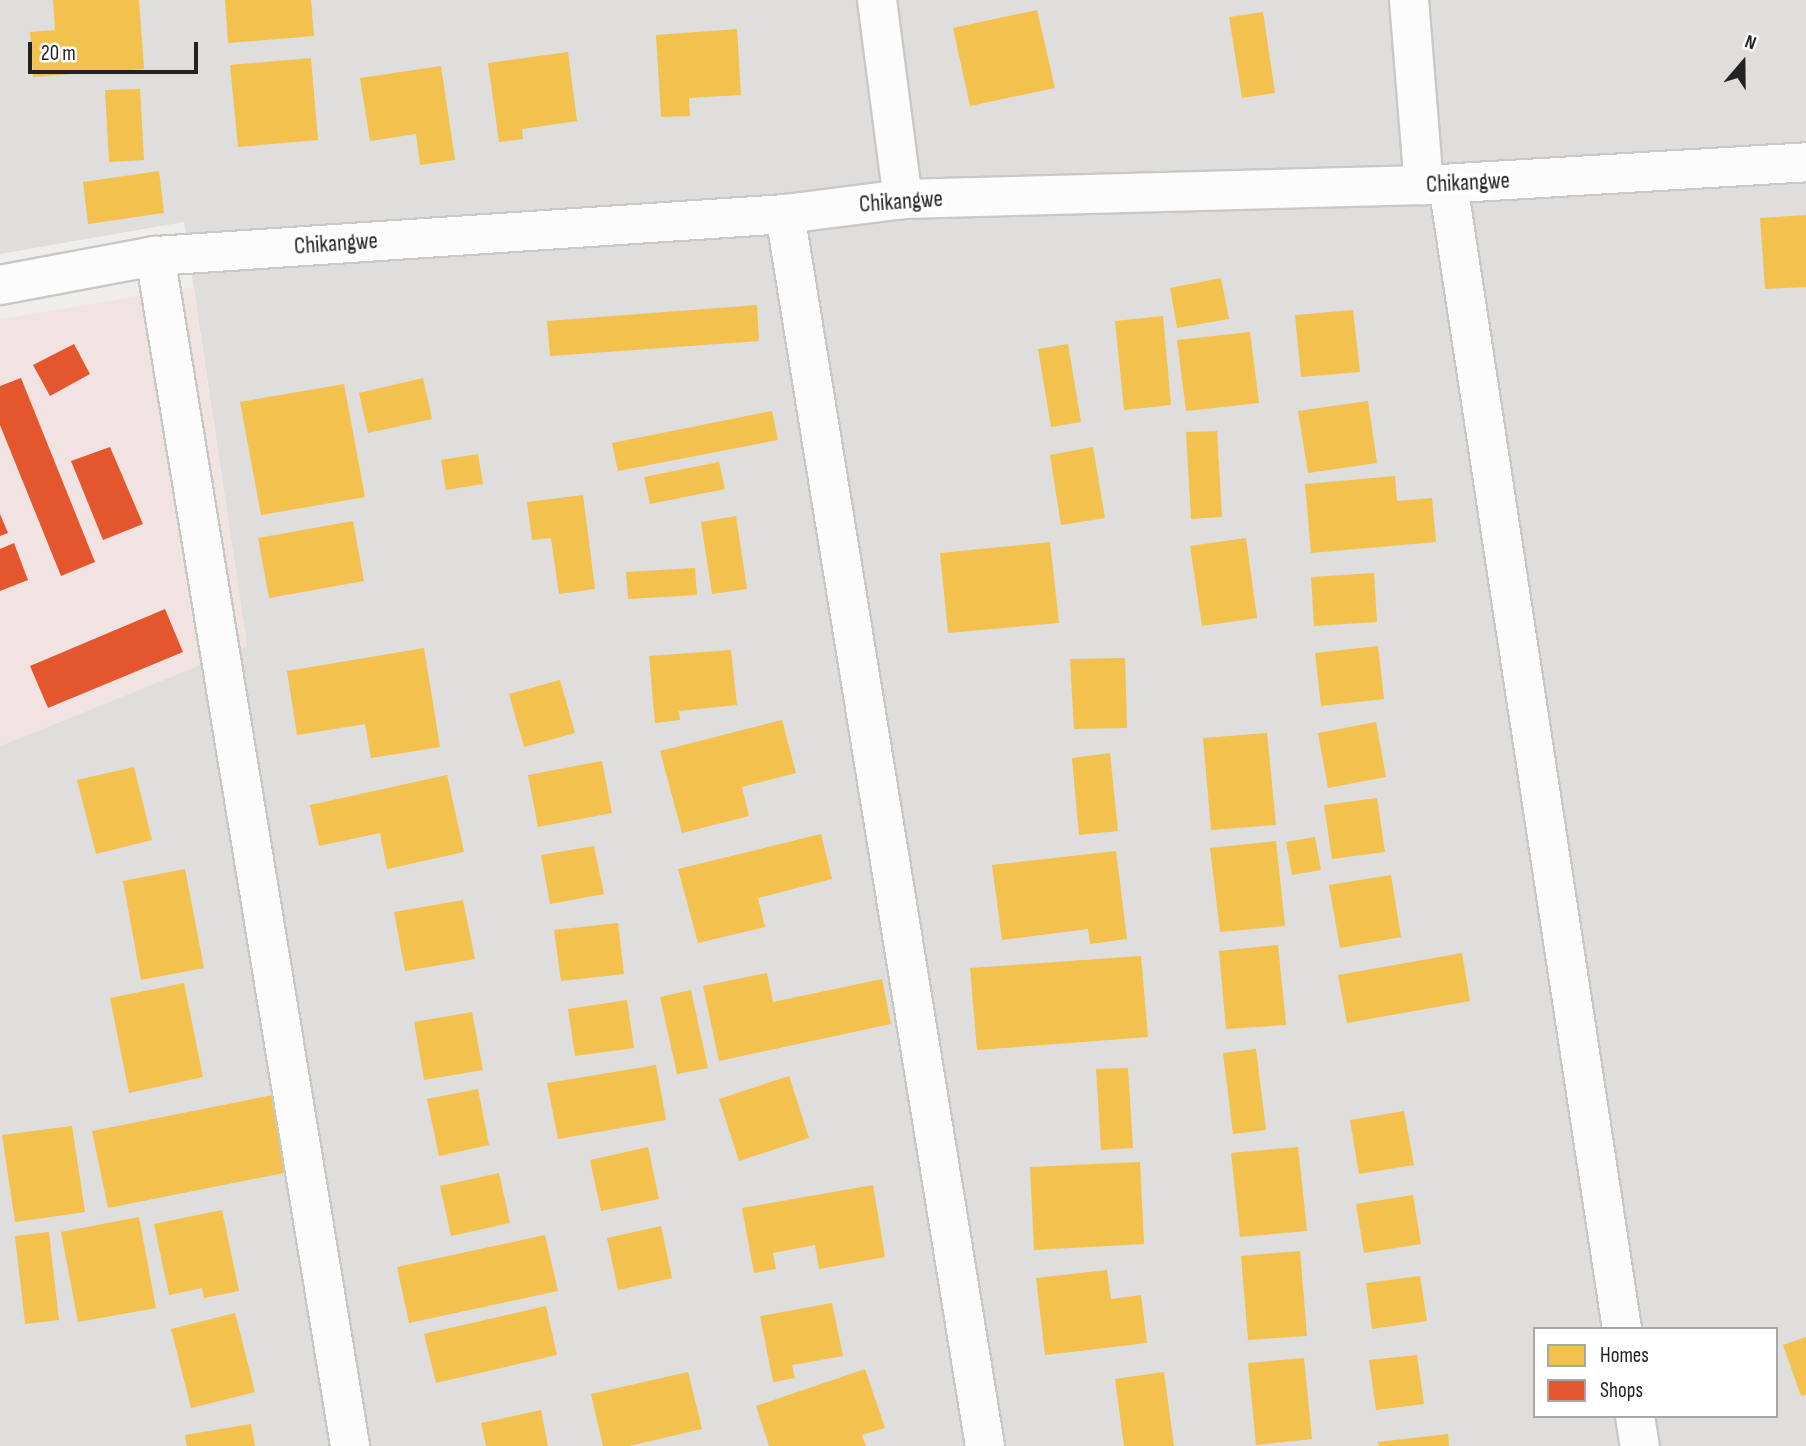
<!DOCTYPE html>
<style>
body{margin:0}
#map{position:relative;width:1806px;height:1446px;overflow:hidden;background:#f0eeeb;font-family:"Sofia Sans Condensed",sans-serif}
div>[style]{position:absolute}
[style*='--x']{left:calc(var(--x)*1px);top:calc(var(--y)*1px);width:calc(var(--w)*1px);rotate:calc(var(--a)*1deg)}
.residential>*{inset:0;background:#dfdedc}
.commercial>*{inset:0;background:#f1e3e1}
.homes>*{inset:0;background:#f2c14e}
.shops>*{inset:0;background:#e4572e}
.roads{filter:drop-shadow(2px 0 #c9c8c7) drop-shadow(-2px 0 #c9c8c7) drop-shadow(0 2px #c9c8c7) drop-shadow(0 -2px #c9c8c7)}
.minor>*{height:38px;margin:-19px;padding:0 19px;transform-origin:19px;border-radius:19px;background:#fdfcfc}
span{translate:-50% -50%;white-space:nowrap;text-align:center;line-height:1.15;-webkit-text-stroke:7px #fff;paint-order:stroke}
.street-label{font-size:23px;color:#222}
.legend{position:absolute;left:1533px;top:1327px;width:245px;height:91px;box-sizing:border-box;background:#fff;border:2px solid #a7a7a7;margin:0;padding:9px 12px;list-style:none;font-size:21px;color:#222}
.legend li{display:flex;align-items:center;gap:14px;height:35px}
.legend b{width:35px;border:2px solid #a7a7a7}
.north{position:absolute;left:1708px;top:28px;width:70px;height:70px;-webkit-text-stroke:5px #fff;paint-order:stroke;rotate:20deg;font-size:19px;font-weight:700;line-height:28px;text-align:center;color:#222}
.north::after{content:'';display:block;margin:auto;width:24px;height:32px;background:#222;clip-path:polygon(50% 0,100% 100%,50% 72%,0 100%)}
.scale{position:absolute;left:28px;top:42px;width:170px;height:32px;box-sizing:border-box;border:4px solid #222;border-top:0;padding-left:9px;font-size:21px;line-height:24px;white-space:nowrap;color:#222;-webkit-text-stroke:5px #fff;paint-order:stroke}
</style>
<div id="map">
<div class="residential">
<div style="clip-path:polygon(evenodd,0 0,1806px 0,1806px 1446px,0 1446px,0 746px,247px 646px,184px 222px,0 254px,0 0,1535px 1329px,1776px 1329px,1776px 1416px,1535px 1416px,1535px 1329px)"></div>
</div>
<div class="commercial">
<div style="clip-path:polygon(193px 287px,247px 646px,0 746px,0 319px)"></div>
</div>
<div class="homes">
<div style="clip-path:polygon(53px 0,139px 0,144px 69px,33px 77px,30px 32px,55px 30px)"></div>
<div style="clip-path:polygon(225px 0,311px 0,314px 36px,228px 43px)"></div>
<div style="clip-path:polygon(1037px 10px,1055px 88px,970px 106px,953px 28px)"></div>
<div style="clip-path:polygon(1263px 12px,1275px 93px,1242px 98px,1229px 17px)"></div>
<div style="clip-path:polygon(737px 29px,741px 95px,689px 98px,690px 116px,661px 117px,656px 35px)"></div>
<div style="clip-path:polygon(568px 52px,577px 121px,522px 129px,523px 139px,499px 142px,488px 63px)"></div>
<div style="clip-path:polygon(311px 58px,318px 140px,238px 147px,230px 65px)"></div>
<div style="clip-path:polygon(441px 66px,455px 160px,420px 165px,416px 134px,370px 141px,360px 78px)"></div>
<div style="clip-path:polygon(140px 89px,144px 160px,109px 162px,105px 90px)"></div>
<div style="clip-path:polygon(159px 171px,164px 213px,88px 224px,83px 182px)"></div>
<div style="clip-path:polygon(1806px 215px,1806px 287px,1765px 289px,1760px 218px)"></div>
<div style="clip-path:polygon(1221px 278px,1229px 319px,1177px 328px,1170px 288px)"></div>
<div style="clip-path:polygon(757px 305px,759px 341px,550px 356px,547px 321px)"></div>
<div style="clip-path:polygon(1353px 310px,1360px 372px,1301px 377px,1295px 315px)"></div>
<div style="clip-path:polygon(1163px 316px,1171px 405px,1124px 410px,1115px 321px)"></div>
<div style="clip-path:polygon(1250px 332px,1259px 403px,1186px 411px,1177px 340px)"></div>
<div style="clip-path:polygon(1068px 344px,1081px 422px,1051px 427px,1038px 349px)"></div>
<div style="clip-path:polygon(423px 378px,432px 419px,368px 433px,359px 393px)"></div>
<div style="clip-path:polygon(344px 384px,365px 497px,261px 515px,240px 402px)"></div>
<div style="clip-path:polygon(1368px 401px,1377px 463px,1308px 473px,1298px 411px)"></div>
<div style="clip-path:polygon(772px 411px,778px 440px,618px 471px,612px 443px)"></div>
<div style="clip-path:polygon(1217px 431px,1222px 517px,1191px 519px,1186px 432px)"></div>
<div style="clip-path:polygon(1093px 447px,1105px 518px,1061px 525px,1050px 455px)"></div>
<div style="clip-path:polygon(478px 454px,483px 484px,446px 490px,441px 460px)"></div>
<div style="clip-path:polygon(719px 462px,725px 489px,650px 504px,644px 477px)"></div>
<div style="clip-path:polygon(1395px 476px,1397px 501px,1432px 498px,1436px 542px,1311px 553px,1305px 484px)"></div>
<div style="clip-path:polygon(583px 495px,595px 589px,559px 594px,551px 538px,532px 540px,527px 502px)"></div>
<div style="clip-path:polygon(736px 516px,747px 589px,712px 594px,701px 522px)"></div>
<div style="clip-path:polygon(353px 521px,364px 581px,269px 598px,258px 538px)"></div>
<div style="clip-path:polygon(1246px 538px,1257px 618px,1202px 626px,1190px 546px)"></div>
<div style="clip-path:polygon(1050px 542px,1059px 623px,948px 633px,940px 553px)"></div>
<div style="clip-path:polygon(695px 568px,697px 595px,628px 599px,626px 572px)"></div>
<div style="clip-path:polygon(1374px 573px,1377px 622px,1314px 626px,1311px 577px)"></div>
<div style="clip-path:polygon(1378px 646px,1384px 699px,1321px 706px,1315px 653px)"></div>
<div style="clip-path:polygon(424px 648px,440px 747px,371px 758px,365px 724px,297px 735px,287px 671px)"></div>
<div style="clip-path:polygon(731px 650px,737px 705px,679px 711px,680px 720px,655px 723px,649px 656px)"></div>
<div style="clip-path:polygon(1125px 658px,1127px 728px,1074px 729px,1070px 659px)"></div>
<div style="clip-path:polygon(560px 680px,575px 733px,524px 747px,509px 694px)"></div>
<div style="clip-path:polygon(782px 720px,796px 773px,742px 787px,749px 816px,682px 833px,660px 751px)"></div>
<div style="clip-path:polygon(1376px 722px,1386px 777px,1328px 788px,1318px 733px)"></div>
<div style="clip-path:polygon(1267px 733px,1276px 825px,1211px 830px,1203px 738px)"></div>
<div style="clip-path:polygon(1110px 753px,1118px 831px,1079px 835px,1072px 758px)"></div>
<div style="clip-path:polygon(602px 761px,612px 813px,538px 827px,528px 775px)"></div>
<div style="clip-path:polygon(134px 767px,152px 840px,96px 854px,77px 780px)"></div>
<div style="clip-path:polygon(447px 775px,464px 852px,387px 869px,380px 833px,319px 846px,310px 805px)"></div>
<div style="clip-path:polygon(1377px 798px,1385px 852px,1332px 859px,1324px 805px)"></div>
<div style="clip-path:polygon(821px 834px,832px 879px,758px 898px,765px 927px,698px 943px,678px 869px)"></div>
<div style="clip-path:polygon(1315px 837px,1321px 870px,1292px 875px,1286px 842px)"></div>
<div style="clip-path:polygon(1276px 841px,1285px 926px,1220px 932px,1210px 848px)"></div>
<div style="clip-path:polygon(594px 846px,604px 894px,550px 904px,541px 855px)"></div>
<div style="clip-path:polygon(1116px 851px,1127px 939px,1090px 944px,1088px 929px,1002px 940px,992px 865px)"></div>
<div style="clip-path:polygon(185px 869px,204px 968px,141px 980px,123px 881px)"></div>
<div style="clip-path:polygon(1391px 875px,1401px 937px,1340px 948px,1329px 885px)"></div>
<div style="clip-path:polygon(463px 900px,475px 959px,405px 971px,394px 912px)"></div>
<div style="clip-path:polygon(618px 923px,624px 974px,561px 981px,554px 930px)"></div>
<div style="clip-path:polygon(1278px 945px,1286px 1025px,1226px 1029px,1219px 951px)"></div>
<div style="clip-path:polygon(1462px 953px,1470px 1001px,1347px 1023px,1338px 975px)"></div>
<div style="clip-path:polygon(1141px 956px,1148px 1037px,977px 1050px,970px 968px)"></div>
<div style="clip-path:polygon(767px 973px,773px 1002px,882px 979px,891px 1024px,719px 1061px,703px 986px)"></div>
<div style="clip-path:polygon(184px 983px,203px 1077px,129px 1093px,110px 998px)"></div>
<div style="clip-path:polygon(691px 990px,708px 1068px,677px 1074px,660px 997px)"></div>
<div style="clip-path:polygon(627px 1000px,634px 1048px,575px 1056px,568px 1009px)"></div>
<div style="clip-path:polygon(472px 1012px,483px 1070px,424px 1080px,414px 1022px)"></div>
<div style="clip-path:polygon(1256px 1049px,1266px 1130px,1233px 1134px,1223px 1053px)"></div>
<div style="clip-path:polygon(656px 1065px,666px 1120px,558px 1139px,547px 1083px)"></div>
<div style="clip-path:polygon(1128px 1068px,1133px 1148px,1101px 1150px,1096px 1069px)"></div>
<div style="clip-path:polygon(789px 1076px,809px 1138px,739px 1161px,719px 1099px)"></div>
<div style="clip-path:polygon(478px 1089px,489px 1145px,439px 1156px,427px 1099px)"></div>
<div style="clip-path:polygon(278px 1094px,294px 1171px,108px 1208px,92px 1131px)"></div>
<div style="clip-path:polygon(1404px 1111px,1414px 1165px,1359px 1174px,1350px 1120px)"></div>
<div style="clip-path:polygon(72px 1126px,85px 1212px,15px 1222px,2px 1135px)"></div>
<div style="clip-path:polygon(648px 1147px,659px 1199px,601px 1211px,590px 1160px)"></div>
<div style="clip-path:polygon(1298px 1147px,1307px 1231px,1240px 1237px,1231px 1153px)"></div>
<div style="clip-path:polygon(1140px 1162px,1144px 1244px,1034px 1250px,1030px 1167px)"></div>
<div style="clip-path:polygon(499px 1173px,510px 1223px,451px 1236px,440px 1186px)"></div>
<div style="clip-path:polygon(873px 1185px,885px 1257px,819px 1269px,815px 1245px,773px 1253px,776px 1269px,754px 1273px,742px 1208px)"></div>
<div style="clip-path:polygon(1413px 1195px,1421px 1244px,1364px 1253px,1356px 1204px)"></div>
<div style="clip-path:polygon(222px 1210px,239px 1291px,204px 1298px,202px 1288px,169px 1295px,154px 1224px)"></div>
<div style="clip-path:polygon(139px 1217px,156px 1308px,78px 1322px,61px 1232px)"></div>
<div style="clip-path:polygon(661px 1226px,672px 1278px,618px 1290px,607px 1238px)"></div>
<div style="clip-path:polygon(49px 1232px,59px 1320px,25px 1324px,15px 1236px)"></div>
<div style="clip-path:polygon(545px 1235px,558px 1291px,409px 1323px,397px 1267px)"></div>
<div style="clip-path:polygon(1300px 1251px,1307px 1336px,1248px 1340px,1241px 1256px)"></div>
<div style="clip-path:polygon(1107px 1270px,1111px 1299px,1141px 1295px,1147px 1343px,1045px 1355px,1036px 1278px)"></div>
<div style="clip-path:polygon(1420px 1276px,1427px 1321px,1372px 1329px,1366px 1283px)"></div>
<div style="clip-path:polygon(832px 1303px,843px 1356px,792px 1365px,795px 1378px,773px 1382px,760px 1316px)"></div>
<div style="clip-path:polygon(546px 1306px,557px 1355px,436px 1383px,424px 1334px)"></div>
<div style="clip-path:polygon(235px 1313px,255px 1392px,191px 1408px,171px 1329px)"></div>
<div style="clip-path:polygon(1806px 1337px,1806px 1395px,1801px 1396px,1783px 1345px)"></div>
<div style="clip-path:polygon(1417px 1355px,1424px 1404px,1376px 1410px,1369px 1360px)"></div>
<div style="clip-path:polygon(1304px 1358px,1312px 1439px,1256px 1445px,1248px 1363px)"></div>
<div style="clip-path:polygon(865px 1369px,885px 1428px,862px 1435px,866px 1446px,769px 1446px,756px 1406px)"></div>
<div style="clip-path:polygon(688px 1372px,702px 1429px,629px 1446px,603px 1446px,591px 1394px)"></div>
<div style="clip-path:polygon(1164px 1372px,1174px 1446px,1124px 1446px,1115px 1379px)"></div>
<div style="clip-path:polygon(541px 1410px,548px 1446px,486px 1446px,481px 1423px)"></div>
<div style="clip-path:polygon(251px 1424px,255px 1446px,187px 1446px,185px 1435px)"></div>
<div style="clip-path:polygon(1448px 1434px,1449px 1446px,1379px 1446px,1378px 1442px)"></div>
</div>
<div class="shops">
<div style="clip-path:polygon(74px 344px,90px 374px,50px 396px,33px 365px)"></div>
<div style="clip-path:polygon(21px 378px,95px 562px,61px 576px,0 425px,0 386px)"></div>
<div style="clip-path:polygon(110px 447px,143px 524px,103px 540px,71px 461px)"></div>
<div style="clip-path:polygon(0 514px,8px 533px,0 536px)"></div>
<div style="clip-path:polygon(14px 543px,28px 580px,0 591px,0 549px)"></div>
<div style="clip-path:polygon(165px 609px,183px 652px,48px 708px,30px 666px)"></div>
</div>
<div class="roads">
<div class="minor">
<div style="--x:877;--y:0;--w:201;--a:82.6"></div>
<div style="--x:1409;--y:0;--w:186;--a:85.4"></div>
<div style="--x:1448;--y:184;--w:1158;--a:81.36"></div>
<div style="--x:785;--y:214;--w:1248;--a:80.78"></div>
<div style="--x:155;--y:256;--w:1206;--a:80.69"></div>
<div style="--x:0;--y:285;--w:158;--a:-10.6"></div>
<div style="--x:155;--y:256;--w:631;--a:-3.81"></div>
<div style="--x:785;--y:214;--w:119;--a:-7.2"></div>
<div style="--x:903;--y:199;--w:521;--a:-1.54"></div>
<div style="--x:1424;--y:185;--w:383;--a:-3.4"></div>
<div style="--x:1635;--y:1416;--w:30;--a:81"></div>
</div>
</div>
<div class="street-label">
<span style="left:1468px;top:183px;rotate:-3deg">Chikangwe</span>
<span style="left:901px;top:202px;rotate:-4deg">Chikangwe</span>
<span style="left:336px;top:244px;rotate:-4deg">Chikangwe</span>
</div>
<ul class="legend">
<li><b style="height:19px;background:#f2c14e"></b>Homes</li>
<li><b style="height:19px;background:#e4572e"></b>Shops</li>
</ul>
<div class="north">N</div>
<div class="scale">20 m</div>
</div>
